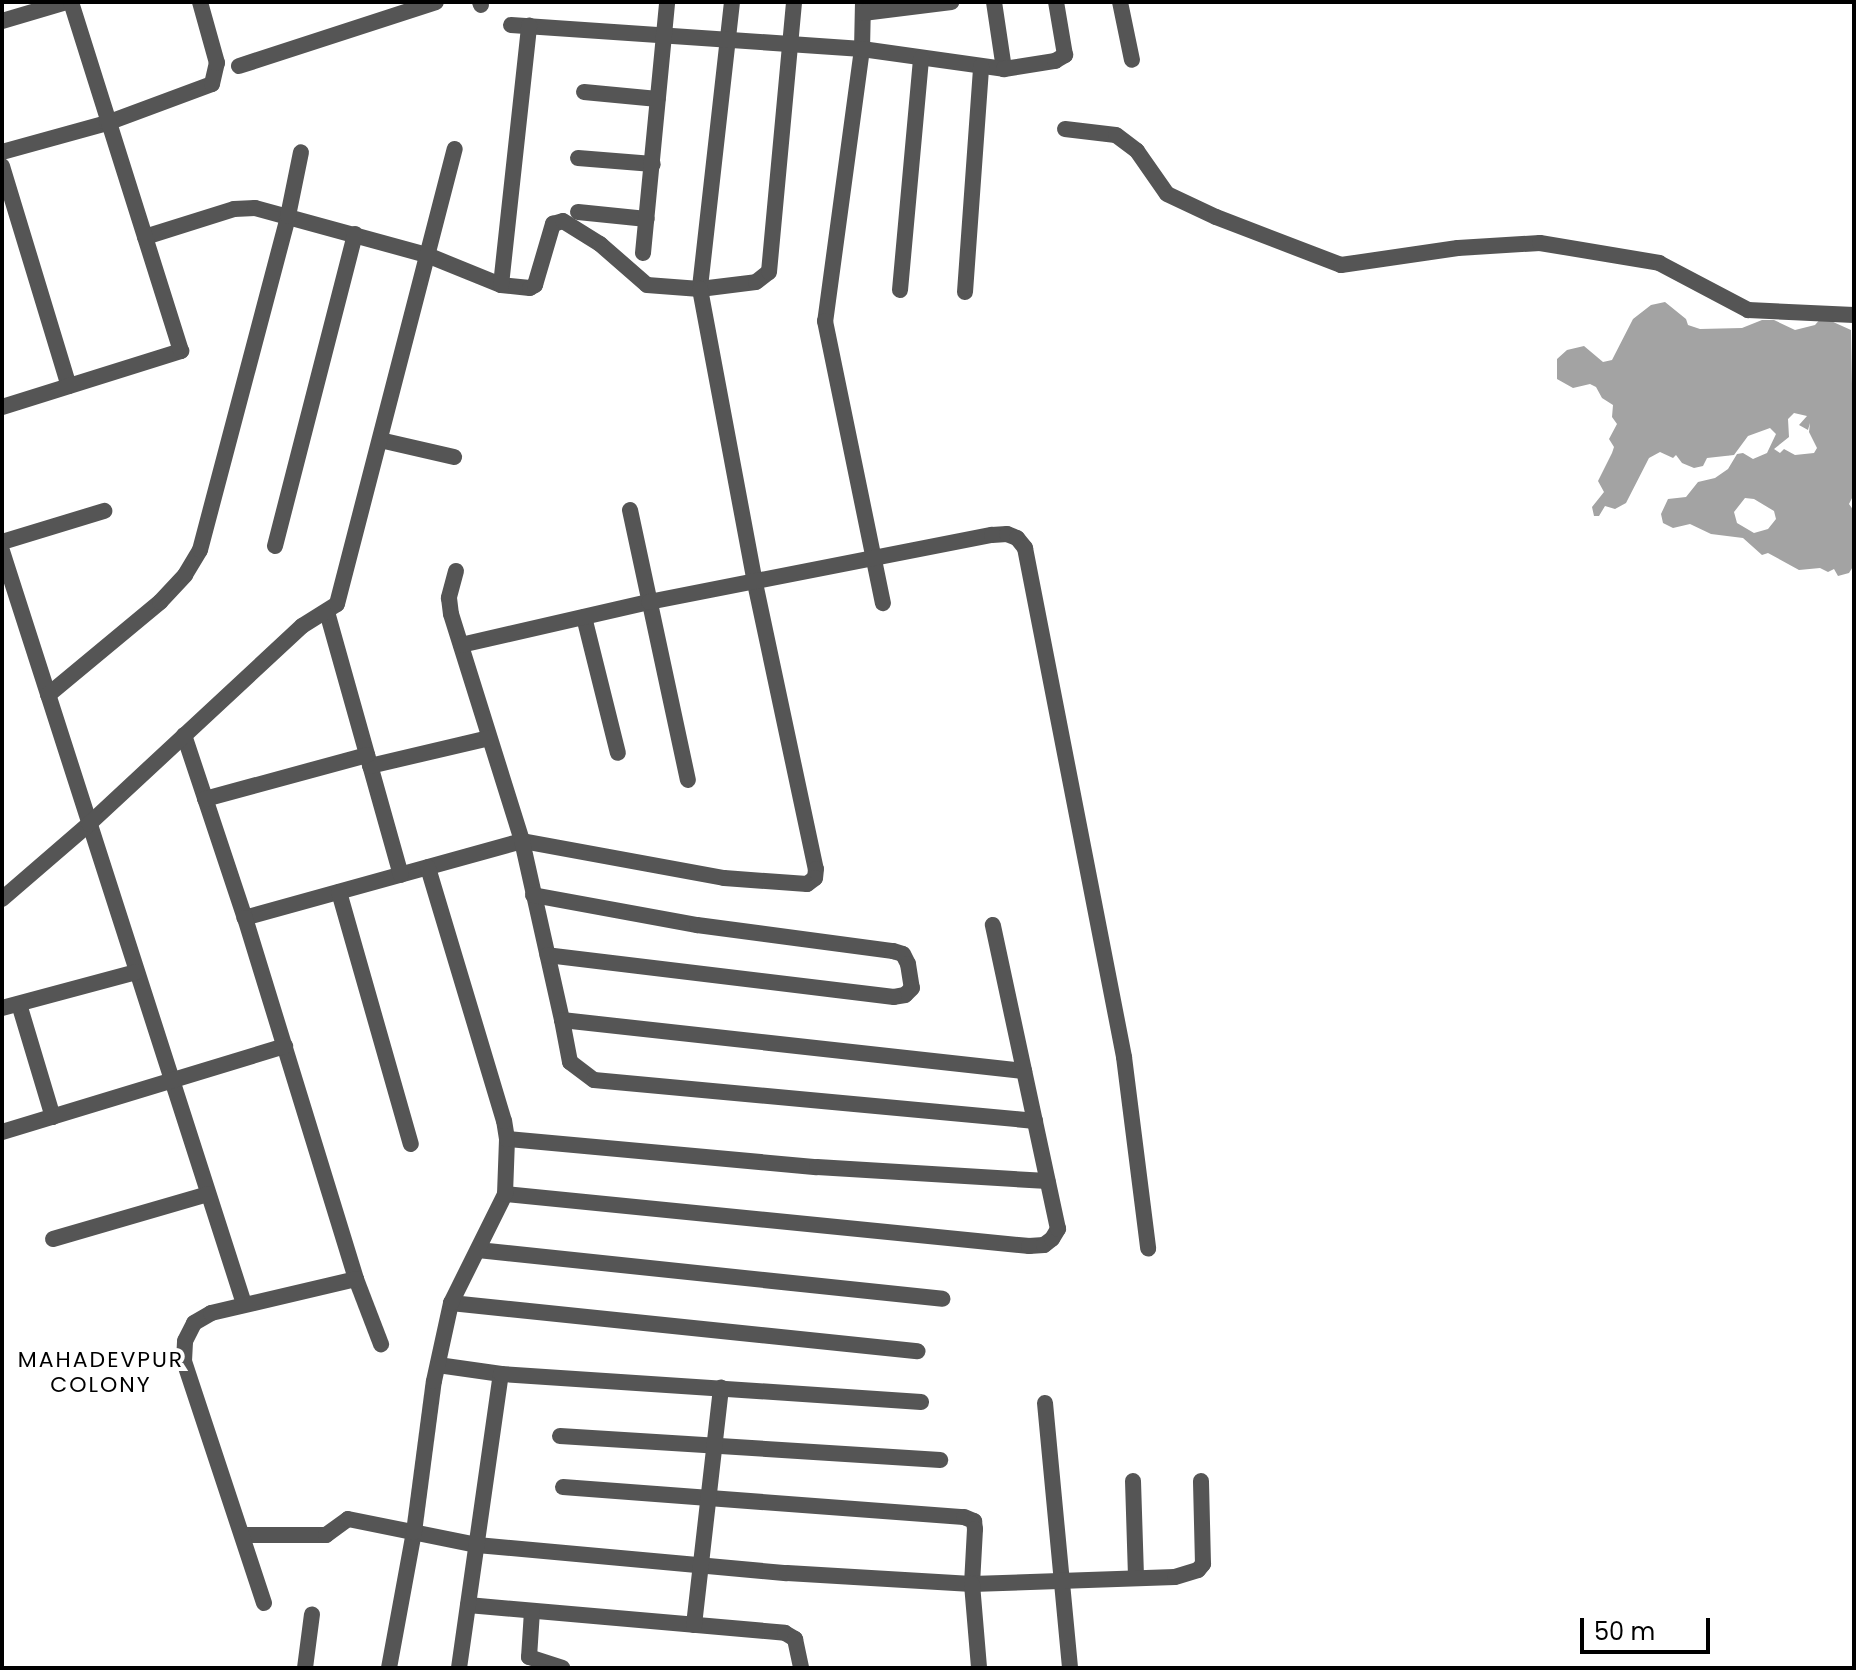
<!DOCTYPE html>
<html>
<head>
<meta charset="utf-8">
<style>
  body { margin:0 }
  #map { position:relative; width:1856px; height:1670px; overflow:hidden; background:#fff; font-family:Poppins,sans-serif }
  div>[style] { position:absolute }
  .water>* { inset:0; background:#a3a3a3 }
  .street>* { height:16px; margin:-8px; padding:0 8px; transform-origin:8px; border-radius:8px; background:#555 }
  span { translate:-50% -50%; white-space:nowrap; text-align:center; line-height:1.15; -webkit-text-stroke:8px #fff; paint-order:stroke }
  .neighbourhood-label { font-size:22px; color:#000; letter-spacing:2px }
  .frame { position:absolute; inset:0; border:4px solid #000; pointer-events:none }
  .scale { position:absolute; left:1580px; top:1618px; width:130px; height:36px; box-sizing:border-box; border:4px solid #000; border-top:0; padding-left:10px; font-size:24px; line-height:28px; white-space:nowrap; color:#000; -webkit-text-stroke:6px #fff; paint-order:stroke }
</style>
</head>
<body>
<div id="map">
  <div class="water">
    <div style="clip-path:polygon(evenodd,1665px 302px,1686px 319px,1688px 325px,1700px 329px,1742px 328px,1762px 320px,1774px 320px,1795px 330px,1815px 325px,1822px 317px,1851px 330px,1854px 494px,1849px 504px,1854px 511px,1854px 565px,1849px 573px,1838px 576px,1834px 569px,1828px 572px,1820px 568px,1799px 570px,1768px 553px,1762px 555px,1743px 538px,1711px 534px,1690px 524px,1673px 528px,1663px 523px,1661px 514px,1668px 499px,1686px 497px,1698px 482px,1715px 478px,1728px 469px,1737px 454px,1743px 453px,1753px 459px,1767px 453px,1776px 434px,1770px 428px,1748px 436px,1734px 455px,1707px 458px,1703px 466px,1694px 468px,1682px 463px,1676px 455px,1673px 458px,1660px 452px,1649px 458px,1626px 503px,1615px 509px,1605px 506px,1599px 516px,1594px 516px,1592px 507px,1604px 492px,1598px 481px,1612px 453px,1614px 447px,1609px 439px,1617px 424px,1612px 417px,1613px 405px,1602px 398px,1596px 387px,1590px 384px,1573px 388px,1557px 379px,1557px 359px,1567px 350px,1584px 346px,1603px 362px,1612px 360px,1633px 319px,1651px 305px,1665px 302px,1794px 413px,1807px 416px,1799px 425px,1808px 430px,1810px 423px,1809px 432px,1817px 448px,1814px 453px,1795px 455px,1784px 449px,1780px 453px,1774px 449px,1789px 437px,1788px 419px,1794px 413px,1665px 302px,1745px 498px,1754px 499px,1774px 511px,1776px 519px,1768px 529px,1754px 533px,1737px 523px,1734px 512px,1745px 498px)"></div>
  </div>
  <div class="street">
    <div style="left:480px;top:2px;width:3px;rotate:72deg"></div>
    <div style="left:732px;top:2px;width:289px;rotate:96.4deg"></div>
    <div style="left:700px;top:289px;width:56px;rotate:-7.1deg"></div>
    <div style="left:756px;top:282px;width:16px;rotate:-38deg"></div>
    <div style="left:769px;top:272px;width:271px;rotate:-84.7deg"></div>
    <div style="left:863px;top:2px;width:47px;rotate:91.2deg"></div>
    <div style="left:862px;top:49px;width:275px;rotate:97.7deg"></div>
    <div style="left:825px;top:321px;width:288px;rotate:78.4deg"></div>
    <div style="left:994px;top:2px;width:68px;rotate:81.5deg"></div>
    <div style="left:1120px;top:2px;width:59px;rotate:78.3deg"></div>
    <div style="left:863px;top:13px;width:89px;rotate:-7.1deg"></div>
    <div style="left:2px;top:21px;width:67px;rotate:-16.5deg"></div>
    <div style="left:511px;top:25px;width:352px;rotate:3.9deg"></div>
    <div style="left:862px;top:49px;width:143px;rotate:8deg"></div>
    <div style="left:1004px;top:69px;width:52px;rotate:-8.9deg"></div>
    <div style="left:1055px;top:61px;width:12px;rotate:-31deg"></div>
    <div style="left:1065px;top:55px;width:54px;rotate:-99.6deg"></div>
    <div style="left:239px;top:66px;width:207px;rotate:-18deg"></div>
    <div style="left:584px;top:92px;width:74px;rotate:5.4deg"></div>
    <div style="left:1065px;top:129px;width:51px;rotate:6.7deg"></div>
    <div style="left:1116px;top:135px;width:26px;rotate:37deg"></div>
    <div style="left:1137px;top:151px;width:52px;rotate:55.1deg"></div>
    <div style="left:1167px;top:194px;width:54px;rotate:25.1deg"></div>
    <div style="left:1216px;top:217px;width:134px;rotate:21deg"></div>
    <div style="left:1341px;top:265px;width:118px;rotate:-8.3deg"></div>
    <div style="left:1458px;top:248px;width:82px;rotate:-3.5deg"></div>
    <div style="left:1540px;top:243px;width:121px;rotate:9.5deg"></div>
    <div style="left:1659px;top:263px;width:101px;rotate:27.8deg"></div>
    <div style="left:1748px;top:310px;width:106px;rotate:2.7deg"></div>
    <div style="left:2px;top:152px;width:109px;rotate:-15.4deg"></div>
    <div style="left:107px;top:123px;width:112px;rotate:-20.4deg"></div>
    <div style="left:212px;top:84px;width:22px;rotate:-77deg"></div>
    <div style="left:217px;top:63px;width:63px;rotate:-105.6deg"></div>
    <div style="left:578px;top:158px;width:75px;rotate:4.6deg"></div>
    <div style="left:2px;top:166px;width:230px;rotate:73.1deg"></div>
    <div style="left:578px;top:212px;width:69px;rotate:5.8deg"></div>
    <div style="left:145px;top:237px;width:93px;rotate:-17.5deg"></div>
    <div style="left:234px;top:209px;width:21px;rotate:-3deg"></div>
    <div style="left:255px;top:208px;width:178px;rotate:15.3deg"></div>
    <div style="left:427px;top:255px;width:80px;rotate:22.1deg"></div>
    <div style="left:501px;top:285px;width:29px;rotate:6deg"></div>
    <div style="left:530px;top:288px;width:6px;rotate:-31deg"></div>
    <div style="left:535px;top:285px;width:64px;rotate:-73.6deg"></div>
    <div style="left:553px;top:224px;width:10px;rotate:-17deg"></div>
    <div style="left:563px;top:221px;width:44px;rotate:31.9deg"></div>
    <div style="left:600px;top:244px;width:62px;rotate:41.1deg"></div>
    <div style="left:647px;top:285px;width:53px;rotate:4.3deg"></div>
    <div style="left:700px;top:289px;width:299px;rotate:79.4deg"></div>
    <div style="left:755px;top:583px;width:292px;rotate:78deg"></div>
    <div style="left:816px;top:869px;width:9px;rotate:96deg"></div>
    <div style="left:815px;top:878px;width:10px;rotate:143deg"></div>
    <div style="left:807px;top:884px;width:83px;rotate:-175.9deg"></div>
    <div style="left:724px;top:878px;width:205px;rotate:-169.6deg"></div>
    <div style="left:522px;top:841px;width:288px;rotate:164.5deg"></div>
    <div style="left:643px;top:253px;width:252px;rotate:-84.5deg"></div>
    <div style="left:501px;top:285px;width:261px;rotate:-83.8deg"></div>
    <div style="left:900px;top:290px;width:233px;rotate:-84.8deg"></div>
    <div style="left:965px;top:292px;width:226px;rotate:-85.9deg"></div>
    <div style="left:2px;top:407px;width:188px;rotate:-17.4deg"></div>
    <div style="left:181px;top:351px;width:366px;rotate:-107.5deg"></div>
    <div style="left:380px;top:440px;width:76px;rotate:12.9deg"></div>
    <div style="left:630px;top:510px;width:276px;rotate:77.9deg"></div>
    <div style="left:2px;top:542px;width:107px;rotate:-16.9deg"></div>
    <div style="left:275px;top:546px;width:322px;rotate:-75.6deg"></div>
    <div style="left:2px;top:551px;width:791px;rotate:72.18deg"></div>
    <div style="left:456px;top:571px;width:28px;rotate:105deg"></div>
    <div style="left:449px;top:598px;width:16px;rotate:83deg"></div>
    <div style="left:451px;top:614px;width:238px;rotate:72.6deg"></div>
    <div style="left:522px;top:841px;width:183px;rotate:77.4deg"></div>
    <div style="left:562px;top:1020px;width:465px;rotate:6.3deg"></div>
    <div style="left:327px;top:612px;width:273px;rotate:74.3deg"></div>
    <div style="left:584px;top:617px;width:140px;rotate:76deg"></div>
    <div style="left:461px;top:645px;width:193px;rotate:-12.9deg"></div>
    <div style="left:649px;top:602px;width:349px;rotate:-11.1deg"></div>
    <div style="left:992px;top:535px;width:15px;rotate:-4deg"></div>
    <div style="left:1007px;top:534px;width:11px;rotate:22deg"></div>
    <div style="left:1017px;top:538px;width:13px;rotate:51deg"></div>
    <div style="left:1025px;top:548px;width:519px;rotate:78.99deg"></div>
    <div style="left:1124px;top:1057px;width:193px;rotate:82.8deg"></div>
    <div style="left:48px;top:695px;width:146px;rotate:-39.7deg"></div>
    <div style="left:160px;top:602px;width:37px;rotate:-47deg"></div>
    <div style="left:185px;top:575px;width:29px;rotate:-59deg"></div>
    <div style="left:200px;top:550px;width:345px;rotate:-75.2deg"></div>
    <div style="left:288px;top:216px;width:65px;rotate:-78.5deg"></div>
    <div style="left:184px;top:735px;width:193px;rotate:71.6deg"></div>
    <div style="left:245px;top:918px;width:378px;rotate:72.9deg"></div>
    <div style="left:356px;top:1279px;width:70px;rotate:69deg"></div>
    <div style="left:370px;top:766px;width:122px;rotate:-13.2deg"></div>
    <div style="left:205px;top:799px;width:168px;rotate:-15.2deg"></div>
    <div style="left:339px;top:892px;width:262px;rotate:74.1deg"></div>
    <div style="left:533px;top:895px;width:167px;rotate:10.4deg"></div>
    <div style="left:697px;top:925px;width:198px;rotate:7.6deg"></div>
    <div style="left:893px;top:951px;width:10px;rotate:17deg"></div>
    <div style="left:903px;top:954px;width:11px;rotate:63deg"></div>
    <div style="left:908px;top:964px;width:24px;rotate:81deg"></div>
    <div style="left:912px;top:988px;width:10px;rotate:135deg"></div>
    <div style="left:905px;top:995px;width:11px;rotate:170deg"></div>
    <div style="left:894px;top:997px;width:349px;rotate:-173.1deg"></div>
    <div style="left:2px;top:899px;width:115px;rotate:-40.8deg"></div>
    <div style="left:89px;top:824px;width:291px;rotate:-42.9deg"></div>
    <div style="left:302px;top:626px;width:41px;rotate:-32.2deg"></div>
    <div style="left:337px;top:604px;width:470px;rotate:-75.5deg"></div>
    <div style="left:19px;top:1004px;width:118px;rotate:73.3deg"></div>
    <div style="left:2px;top:1008px;width:139px;rotate:-15deg"></div>
    <div style="left:562px;top:1020px;width:43px;rotate:79.2deg"></div>
    <div style="left:570px;top:1062px;width:30px;rotate:37deg"></div>
    <div style="left:594px;top:1080px;width:443px;rotate:5.3deg"></div>
    <div style="left:2px;top:1132px;width:296px;rotate:-16.9deg"></div>
    <div style="left:507px;top:1139px;width:311px;rotate:5.2deg"></div>
    <div style="left:817px;top:1167px;width:231px;rotate:3.5deg"></div>
    <div style="left:505px;top:1194px;width:527px;rotate:5.67deg"></div>
    <div style="left:1029px;top:1246px;width:15px;rotate:-4deg"></div>
    <div style="left:1044px;top:1245px;width:10px;rotate:-37deg"></div>
    <div style="left:1052px;top:1239px;width:12px;rotate:-59deg"></div>
    <div style="left:1058px;top:1229px;width:311px;rotate:-102.1deg"></div>
    <div style="left:53px;top:1239px;width:161px;rotate:-16.2deg"></div>
    <div style="left:478px;top:1250px;width:467px;rotate:6deg"></div>
    <div style="left:451px;top:1303px;width:469px;rotate:5.9deg"></div>
    <div style="left:438px;top:1365px;width:64px;rotate:8.1deg"></div>
    <div style="left:1045px;top:1403px;width:266px;rotate:84.6deg"></div>
    <div style="left:560px;top:1436px;width:381px;rotate:3.6deg"></div>
    <div style="left:1133px;top:1481px;width:97px;rotate:88.2deg"></div>
    <div style="left:563px;top:1487px;width:402px;rotate:4.3deg"></div>
    <div style="left:964px;top:1517px;width:11px;rotate:22deg"></div>
    <div style="left:974px;top:1521px;width:8px;rotate:83deg"></div>
    <div style="left:975px;top:1529px;width:55px;rotate:93.1deg"></div>
    <div style="left:972px;top:1584px;width:203px;rotate:-2deg"></div>
    <div style="left:1175px;top:1577px;width:24px;rotate:-17deg"></div>
    <div style="left:1198px;top:1570px;width:8px;rotate:-50deg"></div>
    <div style="left:1203px;top:1564px;width:83px;rotate:-91.4deg"></div>
    <div style="left:243px;top:1535px;width:83px"></div>
    <div style="left:326px;top:1535px;width:27px;rotate:-36deg"></div>
    <div style="left:348px;top:1519px;width:132px;rotate:11.4deg"></div>
    <div style="left:477px;top:1545px;width:311px;rotate:5.2deg"></div>
    <div style="left:787px;top:1573px;width:185px;rotate:3.4deg"></div>
    <div style="left:972px;top:1584px;width:84px;rotate:85.2deg"></div>
    <div style="left:264px;top:1603px;width:255px;rotate:-108.3deg"></div>
    <div style="left:184px;top:1361px;width:20px;rotate:-87deg"></div>
    <div style="left:185px;top:1341px;width:20px;rotate:-63deg"></div>
    <div style="left:194px;top:1323px;width:20px;rotate:-30deg"></div>
    <div style="left:211px;top:1313px;width:149px;rotate:-13.2deg"></div>
    <div style="left:468px;top:1605px;width:318px;rotate:5deg"></div>
    <div style="left:785px;top:1633px;width:12px;rotate:31deg"></div>
    <div style="left:795px;top:1639px;width:30px;rotate:78deg"></div>
    <div style="left:532px;top:1611px;width:46px;rotate:93.7deg"></div>
    <div style="left:529px;top:1657px;width:35px;rotate:18deg"></div>
    <div style="left:694px;top:1625px;width:239px;rotate:-83.5deg"></div>
    <div style="left:305px;top:1668px;width:54px;rotate:-82.6deg"></div>
    <div style="left:389px;top:1668px;width:138px;rotate:-79.6deg"></div>
    <div style="left:414px;top:1532px;width:152px;rotate:-82.5deg"></div>
    <div style="left:434px;top:1381px;width:80px;rotate:-77.7deg"></div>
    <div style="left:451px;top:1303px;width:122px;rotate:-63.6deg"></div>
    <div style="left:505px;top:1194px;width:55px;rotate:-87.9deg"></div>
    <div style="left:507px;top:1139px;width:18px;rotate:-99deg"></div>
    <div style="left:504px;top:1121px;width:265px;rotate:-106.7deg"></div>
    <div style="left:459px;top:1668px;width:297px;rotate:-81.9deg"></div>
    <div style="left:501px;top:1374px;width:421px;rotate:3.8deg"></div>
  </div>
  <div class="neighbourhood-label">
    <span style="left:101px;top:1372px">MAHADEVPUR<br>COLONY</span>
  </div>
  <div class="frame"></div>
  <div class="scale">50 m</div>
</div>
</body>
</html>
